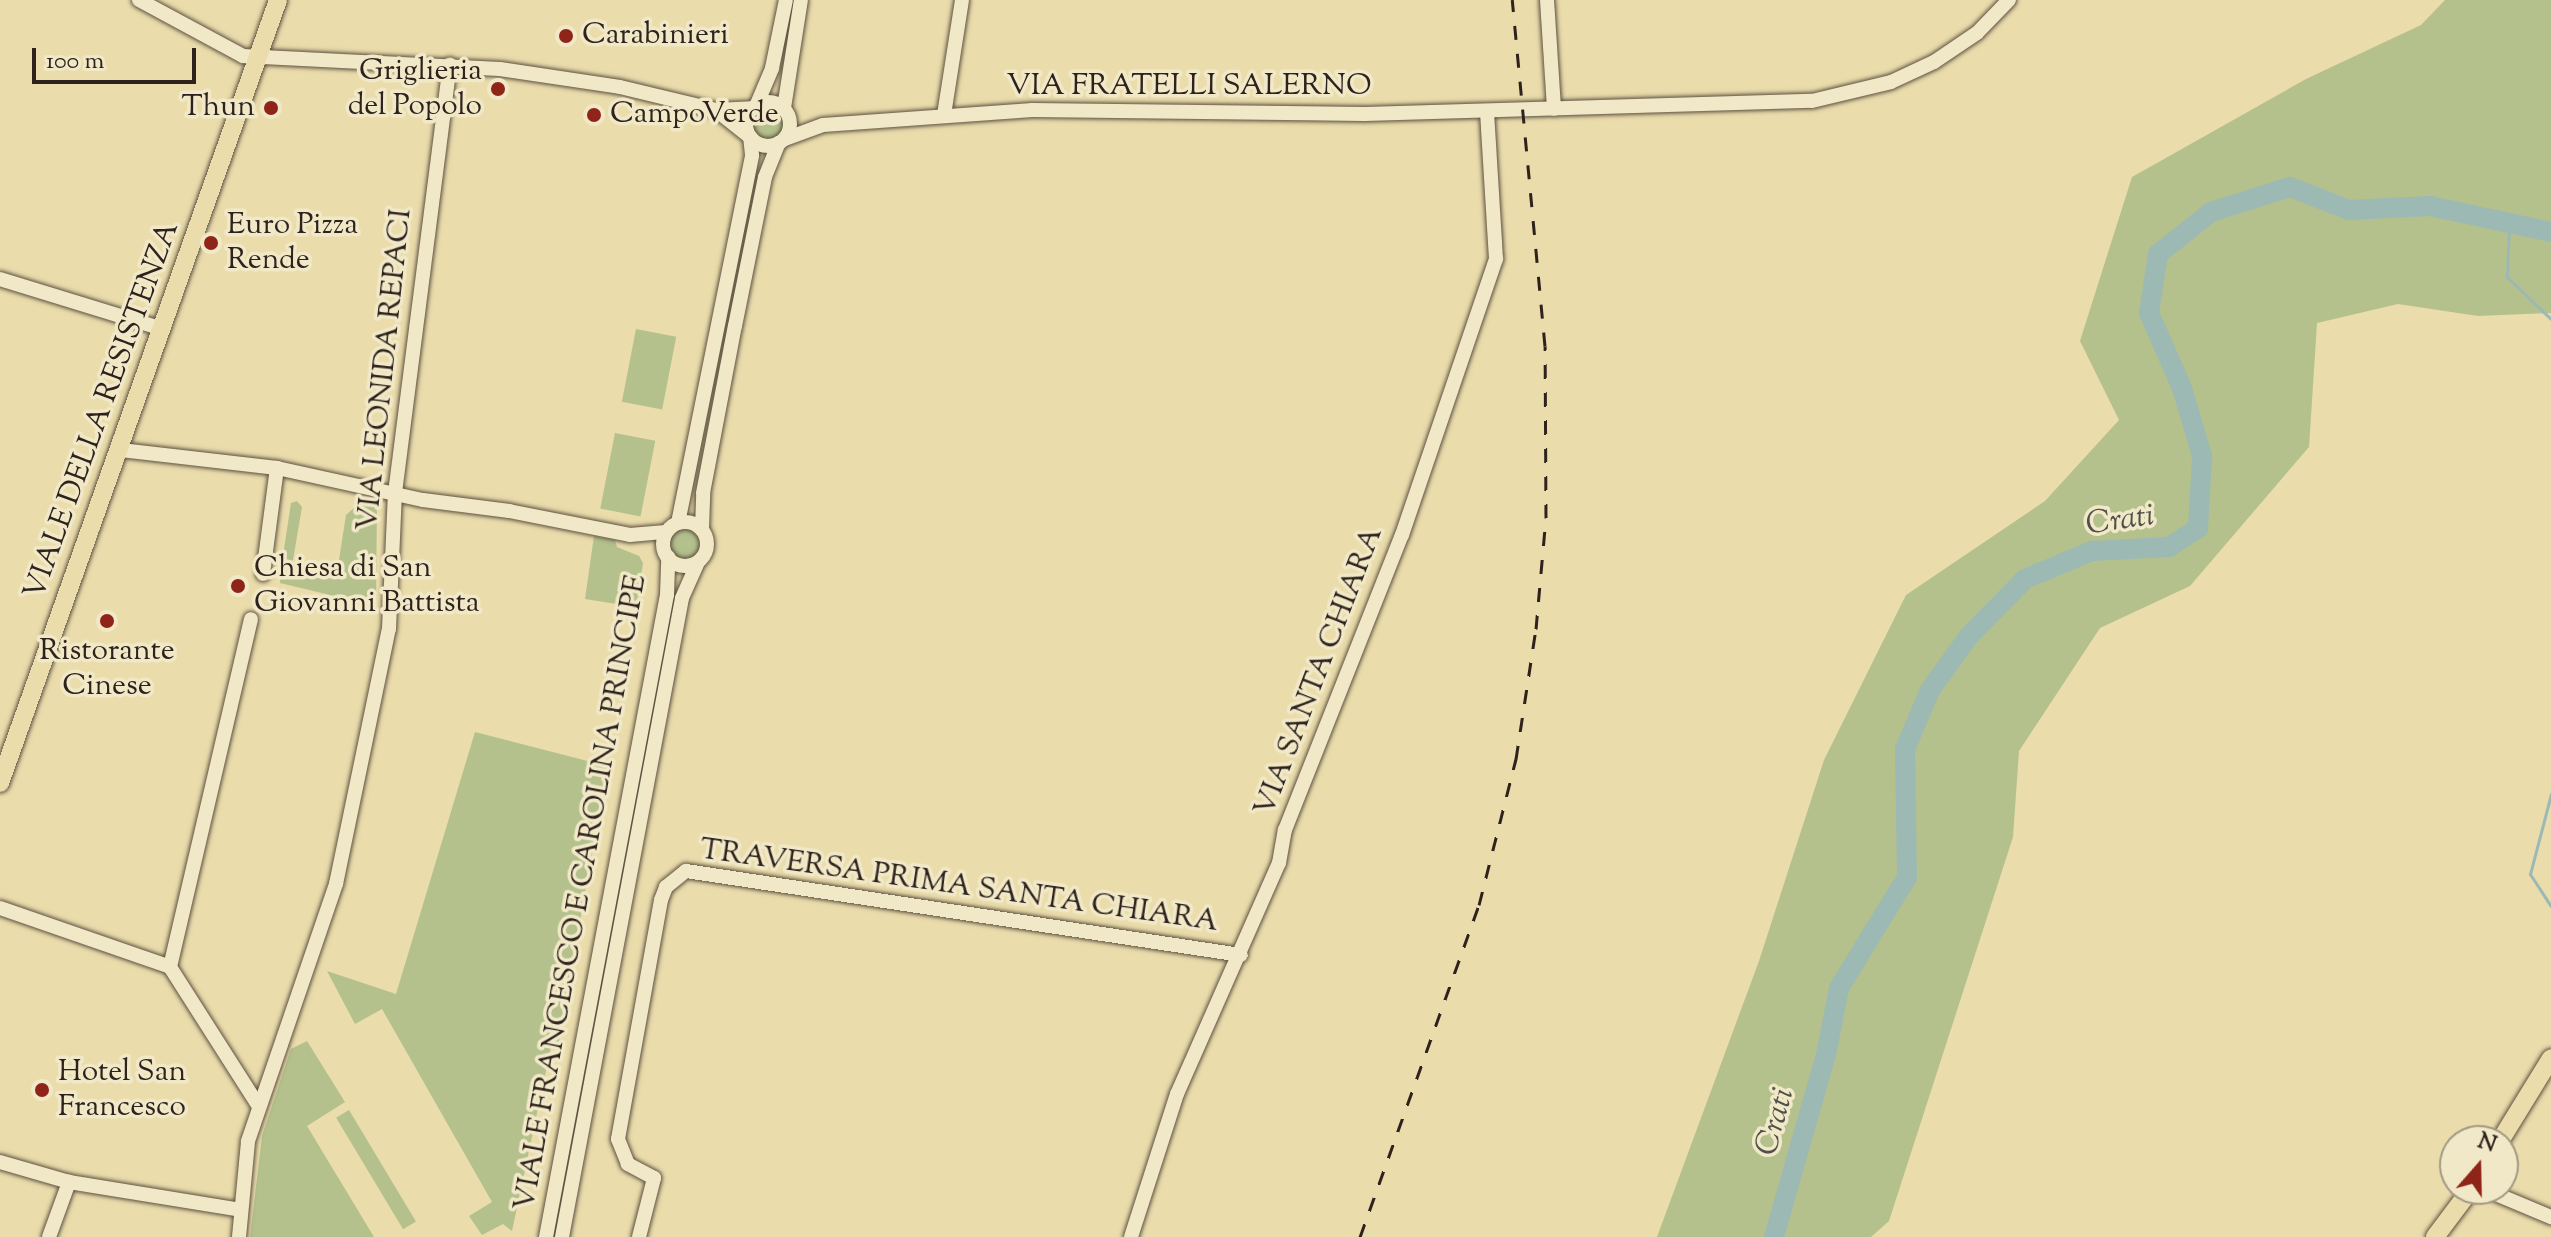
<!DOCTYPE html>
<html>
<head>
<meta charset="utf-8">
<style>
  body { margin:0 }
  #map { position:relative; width:2551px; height:1237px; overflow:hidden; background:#eadcab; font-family:"Sorts Mill Goudy",serif }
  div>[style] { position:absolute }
  .green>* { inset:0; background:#b4c18c; transform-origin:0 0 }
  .round { border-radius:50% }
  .stream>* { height:3px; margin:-1.5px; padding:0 1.5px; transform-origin:1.5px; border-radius:1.5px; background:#9cb9b4 }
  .river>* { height:20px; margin:-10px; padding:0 10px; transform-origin:10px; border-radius:10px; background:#9cb9b4 }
  .roads { filter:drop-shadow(0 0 2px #5d5140) drop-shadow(0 0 2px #5d5140) }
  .minor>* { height:14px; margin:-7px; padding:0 7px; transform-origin:7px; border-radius:7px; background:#f1e8c8 }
  .minor>.ring { margin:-7px; padding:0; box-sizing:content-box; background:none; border:14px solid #f1e8c8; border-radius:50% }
  .major>* { height:18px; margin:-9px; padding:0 9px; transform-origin:9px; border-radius:9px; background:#eadcab }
  .rail>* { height:3px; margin-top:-1.5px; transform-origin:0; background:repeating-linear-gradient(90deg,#2e231c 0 14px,transparent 0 28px) }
  .dots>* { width:22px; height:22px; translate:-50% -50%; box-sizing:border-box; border:4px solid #f1e8c8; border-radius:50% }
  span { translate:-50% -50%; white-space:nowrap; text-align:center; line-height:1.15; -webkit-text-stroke:7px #f1e8c8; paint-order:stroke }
  .poi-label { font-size:30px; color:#2e231c }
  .left { translate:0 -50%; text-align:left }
  .right { translate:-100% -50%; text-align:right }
  .street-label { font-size:30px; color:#2e231c }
  .water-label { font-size:32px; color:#4f504a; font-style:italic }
  .north { position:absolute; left:2439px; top:1125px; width:80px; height:80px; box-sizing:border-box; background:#f1e8c8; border:2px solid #a39983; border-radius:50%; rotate:20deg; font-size:22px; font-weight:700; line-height:32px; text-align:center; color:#2e231c }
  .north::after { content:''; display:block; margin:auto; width:28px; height:36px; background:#8f2418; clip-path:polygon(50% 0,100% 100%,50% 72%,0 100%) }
  .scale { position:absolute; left:32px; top:48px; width:164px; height:36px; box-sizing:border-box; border:4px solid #2e231c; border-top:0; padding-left:10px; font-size:24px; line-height:28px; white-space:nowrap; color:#2e231c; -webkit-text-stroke:6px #f1e8c8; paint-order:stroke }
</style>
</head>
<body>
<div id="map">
  <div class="green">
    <div style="clip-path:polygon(2445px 0,2551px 0,2551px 313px,2478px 316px,2398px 304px,2317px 323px,2309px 447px,2190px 586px,2100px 628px,2019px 751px,2013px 837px,1889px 1221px,1871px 1237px,1657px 1237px,1759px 961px,1824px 760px,1906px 595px,2045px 501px,2119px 420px,2080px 341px,2132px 177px,2306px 79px,2421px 25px)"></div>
    <div class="round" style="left:750px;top:105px;width:34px;height:34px"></div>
    <div style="left:636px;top:329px;width:41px;height:74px;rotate:11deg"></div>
    <div style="left:615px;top:433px;width:41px;height:77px;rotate:11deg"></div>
    <div style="clip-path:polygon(366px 497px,377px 498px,376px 606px,280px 583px,281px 570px,336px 579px,346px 515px)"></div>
    <div style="clip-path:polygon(297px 501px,302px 507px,293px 560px,288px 564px,282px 562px,291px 503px)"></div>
    <div class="round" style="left:668px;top:527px;width:34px;height:34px"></div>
    <div style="clip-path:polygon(594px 536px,615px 540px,617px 547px,639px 556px,643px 563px,636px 607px,585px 599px)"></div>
    <div style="clip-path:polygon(475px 732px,607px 766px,558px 1048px,551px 1047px,512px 1231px,503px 1224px,482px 1235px,469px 1216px,492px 1202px,382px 1009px,355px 1024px,327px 971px,396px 994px)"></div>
    <div style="clip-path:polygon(307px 1041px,345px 1102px,307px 1126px,374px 1237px,250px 1237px,262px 1136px,291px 1049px)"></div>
    <div style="left:349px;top:1110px;width:130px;height:15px;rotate:59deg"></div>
  </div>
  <div class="stream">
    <div style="left:2509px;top:225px;width:52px;rotate:92.2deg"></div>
    <div style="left:2507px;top:277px;width:61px;rotate:43.7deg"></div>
    <div style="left:2551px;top:794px;width:83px;rotate:104.7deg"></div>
    <div style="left:2530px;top:874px;width:38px;rotate:57deg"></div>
  </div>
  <div class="river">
    <div style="left:1774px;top:1237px;width:189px;rotate:-74.1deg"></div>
    <div style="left:1826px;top:1055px;width:68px;rotate:-79deg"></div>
    <div style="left:1839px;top:988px;width:130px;rotate:-58.5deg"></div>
    <div style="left:1907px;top:877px;width:128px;rotate:-90.9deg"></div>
    <div style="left:1905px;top:749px;width:64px;rotate:-67deg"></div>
    <div style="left:1930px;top:690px;width:67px;rotate:-54.2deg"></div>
    <div style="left:1969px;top:636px;width:80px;rotate:-45.5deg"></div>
    <div style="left:2025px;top:579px;width:73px;rotate:-22.7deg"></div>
    <div style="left:2092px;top:551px;width:77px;rotate:-3deg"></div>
    <div style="left:2169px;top:547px;width:35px;rotate:-33deg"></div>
    <div style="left:2198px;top:528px;width:72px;rotate:-86.8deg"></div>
    <div style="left:2202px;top:456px;width:71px;rotate:-106.4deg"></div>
    <div style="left:2182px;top:388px;width:82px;rotate:-113.7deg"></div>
    <div style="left:2149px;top:313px;width:60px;rotate:-81.3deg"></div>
    <div style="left:2158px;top:254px;width:68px;rotate:-38.4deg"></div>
    <div style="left:2211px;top:212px;width:83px;rotate:-17.6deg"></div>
    <div style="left:2290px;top:187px;width:63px;rotate:21.3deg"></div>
    <div style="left:2349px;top:210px;width:81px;rotate:-2.8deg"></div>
    <div style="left:2430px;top:206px;width:124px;rotate:12.1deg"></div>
  </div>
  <div class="roads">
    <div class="minor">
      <div style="left:139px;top:0;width:118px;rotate:28.3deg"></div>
      <div style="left:243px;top:56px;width:257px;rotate:2.9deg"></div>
      <div style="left:500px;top:69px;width:121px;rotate:8.5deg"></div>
      <div style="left:620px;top:87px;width:99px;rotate:13.5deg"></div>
      <div style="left:716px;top:110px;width:36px;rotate:-3deg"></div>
      <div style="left:1547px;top:0;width:109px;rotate:86.3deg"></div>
      <div class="ring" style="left:746px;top:102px;width:30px;height:30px"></div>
      <div style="left:757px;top:104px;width:39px;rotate:-67deg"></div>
      <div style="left:772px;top:68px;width:69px;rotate:-78.4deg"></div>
      <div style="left:784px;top:108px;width:109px;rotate:-81.1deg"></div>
      <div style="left:944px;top:115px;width:116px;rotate:-81.1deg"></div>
      <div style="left:785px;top:139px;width:40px;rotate:-20.2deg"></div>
      <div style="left:823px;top:125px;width:210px;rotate:-4.1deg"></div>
      <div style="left:1032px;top:110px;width:333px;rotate:0.7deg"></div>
      <div style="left:1365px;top:114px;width:447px;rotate:-1.7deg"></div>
      <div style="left:1812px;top:101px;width:81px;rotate:-13.5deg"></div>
      <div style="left:1891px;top:82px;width:47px;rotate:-24.9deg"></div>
      <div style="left:1934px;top:62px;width:52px;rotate:-34deg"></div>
      <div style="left:1977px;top:33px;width:46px;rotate:-45.9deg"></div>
      <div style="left:0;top:279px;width:170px;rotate:17.1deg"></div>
      <div style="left:121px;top:450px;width:157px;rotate:6.6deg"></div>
      <div style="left:277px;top:468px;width:149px;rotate:12.4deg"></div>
      <div style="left:423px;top:500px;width:87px;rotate:7.3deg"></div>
      <div style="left:509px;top:511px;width:123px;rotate:11.2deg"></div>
      <div style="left:630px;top:535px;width:36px;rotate:-5deg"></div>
      <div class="ring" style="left:663px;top:522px;width:30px;height:30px"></div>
      <div style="left:678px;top:523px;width:375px;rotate:-78.6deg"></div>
      <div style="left:752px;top:155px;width:18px;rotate:-96deg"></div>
      <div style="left:750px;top:137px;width:43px;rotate:-141.5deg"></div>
      <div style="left:702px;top:529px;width:36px;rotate:-88deg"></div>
      <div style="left:703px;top:493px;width:170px;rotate:-79.2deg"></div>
      <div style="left:735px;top:326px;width:152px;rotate:-78.6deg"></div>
      <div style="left:765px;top:177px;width:37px;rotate:-68deg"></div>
      <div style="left:263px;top:574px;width:107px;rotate:-82.5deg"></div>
      <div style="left:0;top:908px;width:180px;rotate:19.1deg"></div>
      <div style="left:170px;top:967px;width:164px;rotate:57.5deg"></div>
      <div style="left:170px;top:967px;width:357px;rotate:-76.9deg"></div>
      <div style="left:0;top:1162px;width:72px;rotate:16.2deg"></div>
      <div style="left:69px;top:1182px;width:174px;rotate:9.2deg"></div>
      <div style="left:2484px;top:1189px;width:73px;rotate:22.7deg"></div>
      <div style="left:49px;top:1237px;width:59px;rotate:-70deg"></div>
      <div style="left:239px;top:1237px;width:96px;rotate:-84.6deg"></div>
      <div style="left:248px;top:1141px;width:272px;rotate:-71.1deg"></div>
      <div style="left:336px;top:884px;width:260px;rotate:-78.3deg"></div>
      <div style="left:389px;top:629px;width:136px;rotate:-87.5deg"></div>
      <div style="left:395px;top:493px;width:432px;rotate:-82.7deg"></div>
      <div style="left:546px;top:1237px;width:653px;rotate:-79.33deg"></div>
      <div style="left:667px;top:595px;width:38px;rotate:-88deg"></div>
      <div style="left:562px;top:1237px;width:650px;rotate:-79.36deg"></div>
      <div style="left:682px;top:598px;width:39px;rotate:-66deg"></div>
      <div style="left:639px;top:1237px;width:61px;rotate:-75.7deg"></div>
      <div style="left:654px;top:1178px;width:30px;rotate:-152deg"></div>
      <div style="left:628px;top:1164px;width:27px;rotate:-112deg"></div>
      <div style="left:618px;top:1139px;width:243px;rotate:-79.8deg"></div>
      <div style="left:661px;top:900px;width:14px;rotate:-69deg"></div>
      <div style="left:666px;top:887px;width:26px;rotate:-39deg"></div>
      <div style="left:686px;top:871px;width:561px;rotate:8.61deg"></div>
      <div style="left:1131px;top:1237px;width:150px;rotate:-72.2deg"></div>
      <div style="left:1177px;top:1094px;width:253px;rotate:-66.2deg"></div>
      <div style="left:1279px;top:863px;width:34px;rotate:-80deg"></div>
      <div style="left:1285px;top:830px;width:317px;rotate:-68.4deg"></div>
      <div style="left:1402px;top:535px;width:292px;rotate:-71.2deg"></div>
      <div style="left:1496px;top:259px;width:147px;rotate:-93.5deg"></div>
    </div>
    <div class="major">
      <div style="left:0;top:783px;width:831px;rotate:-70.45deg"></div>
      <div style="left:2500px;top:1141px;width:97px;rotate:-58.4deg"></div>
      <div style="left:2435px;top:1237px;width:60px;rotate:-53.1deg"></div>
    </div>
  </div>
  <div class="rail">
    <div style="left:1360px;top:1237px;width:353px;rotate:-70.3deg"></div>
    <div style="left:1479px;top:905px;width:151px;rotate:-75.8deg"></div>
    <div style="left:1516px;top:759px;width:132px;rotate:-81.3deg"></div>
    <div style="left:1536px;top:629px;width:111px;rotate:-84.9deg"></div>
    <div style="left:1546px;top:518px;width:172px;rotate:-90.3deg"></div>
    <div style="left:1545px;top:346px;width:348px;rotate:-95.4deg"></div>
  </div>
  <div class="dots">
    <div style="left:566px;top:36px;background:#8f2418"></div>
    <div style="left:498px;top:89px;background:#8f2418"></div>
    <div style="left:271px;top:108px;background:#8f2418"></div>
    <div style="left:594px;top:115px;background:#8f2418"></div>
    <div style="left:211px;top:243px;background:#8f2418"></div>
    <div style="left:238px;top:586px;background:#8f2418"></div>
    <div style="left:107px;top:621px;background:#8f2418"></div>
    <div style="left:42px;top:1090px;background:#8f2418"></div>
  </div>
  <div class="poi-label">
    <span class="left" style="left:582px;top:36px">Carabinieri</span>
    <span class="right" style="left:482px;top:89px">Griglieria<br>del Popolo</span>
    <span class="right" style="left:255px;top:108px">Thun</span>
    <span class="left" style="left:610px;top:115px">CampoVerde</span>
    <span class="left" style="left:227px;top:243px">Euro Pizza<br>Rende</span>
    <span class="left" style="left:254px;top:586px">Chiesa di San<br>Giovanni Battista</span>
    <span style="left:107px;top:669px">Ristorante<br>Cinese</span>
    <span class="left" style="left:58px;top:1090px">Hotel San<br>Francesco</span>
  </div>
  <div class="street-label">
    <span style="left:1189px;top:87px">VIA FRATELLI SALERNO</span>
    <span style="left:386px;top:370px;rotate:-84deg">VIA LEONIDA REPACI</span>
    <span style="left:103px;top:411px;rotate:-70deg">VIALE DELLA RESISTENZA</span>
    <span style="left:1320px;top:672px;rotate:-69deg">VIA SANTA CHIARA</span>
    <span style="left:959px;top:887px;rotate:8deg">TRAVERSA PRIMA SANTA CHIARA</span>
    <span style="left:582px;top:893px;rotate:-80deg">VIALE FRANCESCO E CAROLINA PRINCIPE</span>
  </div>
  <div class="water-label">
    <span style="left:2120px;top:521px;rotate:-8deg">Crati</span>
    <span style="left:1776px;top:1122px;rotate:-74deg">Crati</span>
  </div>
  <div class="north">N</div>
  <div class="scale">100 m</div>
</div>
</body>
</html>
